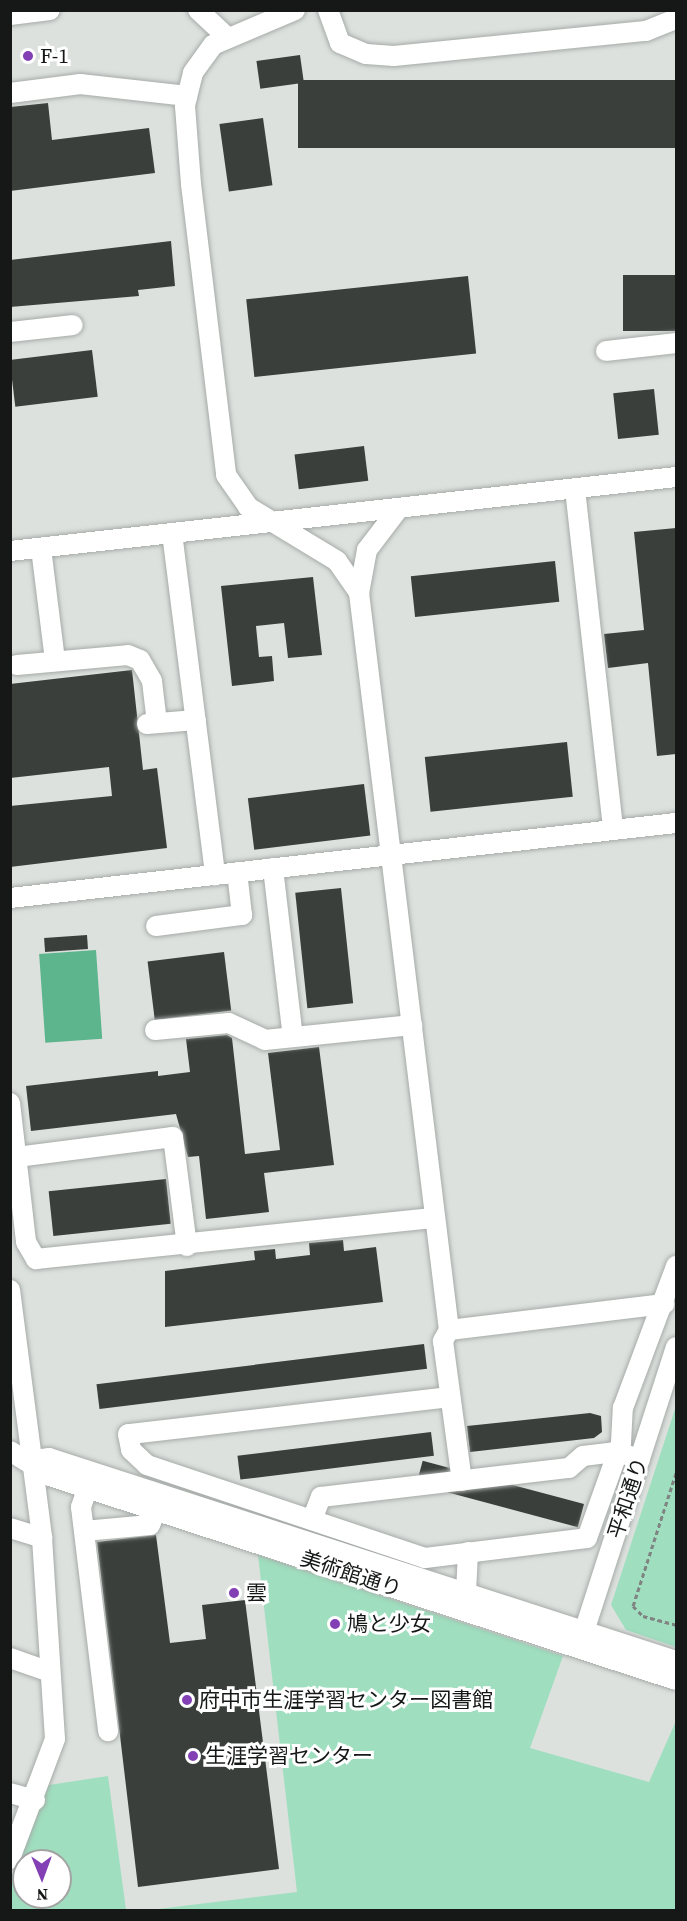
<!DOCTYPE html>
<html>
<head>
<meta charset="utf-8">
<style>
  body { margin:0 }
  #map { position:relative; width:687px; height:1921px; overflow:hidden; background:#dce1de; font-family:"Source Serif 4","Noto Sans JP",serif }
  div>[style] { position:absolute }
  .green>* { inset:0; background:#9fdebf }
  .water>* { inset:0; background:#5db58d; transform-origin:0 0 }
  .building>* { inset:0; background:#3a3f3c; transform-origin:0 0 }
  .path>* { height:3px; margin-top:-1.5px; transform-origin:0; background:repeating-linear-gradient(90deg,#7f8381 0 4.5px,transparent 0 7.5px) }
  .roads { filter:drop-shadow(0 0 2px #a6aba8) drop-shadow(0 0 2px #a6aba8) }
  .minor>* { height:20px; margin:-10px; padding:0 10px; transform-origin:10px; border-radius:10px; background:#fff }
  .dots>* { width:16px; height:16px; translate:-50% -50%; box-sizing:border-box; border:3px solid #fff; border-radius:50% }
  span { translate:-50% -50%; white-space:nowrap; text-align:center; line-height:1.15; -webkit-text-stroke:6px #fff; paint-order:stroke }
  .poi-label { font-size:21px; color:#161817 }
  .left { translate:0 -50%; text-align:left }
  .street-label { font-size:21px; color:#161817 }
  .frame { position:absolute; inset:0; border:12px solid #161817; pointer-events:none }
  .north { position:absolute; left:12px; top:1849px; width:60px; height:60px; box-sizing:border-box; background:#fff; border:2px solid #a2a3a2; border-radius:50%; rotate:179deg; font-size:16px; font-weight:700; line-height:24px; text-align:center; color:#161817 }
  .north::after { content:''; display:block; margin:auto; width:21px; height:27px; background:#8240b4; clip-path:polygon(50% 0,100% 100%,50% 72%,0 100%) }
</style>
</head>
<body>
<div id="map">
  <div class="green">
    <div style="clip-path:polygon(676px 1406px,676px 1647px,626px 1630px,611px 1605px)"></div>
    <div style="clip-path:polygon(258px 1555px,563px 1656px,530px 1748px,649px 1782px,676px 1721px,676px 1910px,150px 1910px,297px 1892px)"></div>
    <div style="clip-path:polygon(evenodd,108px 1776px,126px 1910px,11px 1910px,10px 1880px,49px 1785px,108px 1776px,24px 1861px,60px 1861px,60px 1897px,24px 1897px,24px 1861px)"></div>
  </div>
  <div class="water">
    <div style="left:96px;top:950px;width:89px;height:57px;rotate:86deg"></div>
  </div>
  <div class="building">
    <div style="left:300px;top:55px;width:28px;height:44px;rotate:82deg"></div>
    <div style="left:676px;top:80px;width:68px;height:378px;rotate:90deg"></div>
    <div style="clip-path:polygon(48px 103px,52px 140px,149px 128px,155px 173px,10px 191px,10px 107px)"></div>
    <div style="left:263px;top:118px;width:68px;height:44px;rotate:82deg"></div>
    <div style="clip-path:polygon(171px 241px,175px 286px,138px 290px,139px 296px,10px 307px,10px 260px)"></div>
    <div style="left:676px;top:275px;width:56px;height:53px;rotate:90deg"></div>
    <div style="left:468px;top:276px;width:78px;height:223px;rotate:84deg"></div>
    <div style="left:92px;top:350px;width:47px;height:83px;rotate:83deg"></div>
    <div style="left:654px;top:389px;width:46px;height:41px;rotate:84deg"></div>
    <div style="left:364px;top:446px;width:35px;height:70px;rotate:83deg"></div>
    <div style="clip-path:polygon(676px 528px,676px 754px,657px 756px,648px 663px,608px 668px,604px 634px,644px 630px,634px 532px)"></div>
    <div style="left:555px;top:561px;width:41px;height:145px;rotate:84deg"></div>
    <div style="clip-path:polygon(313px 577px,322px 655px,288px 658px,284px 623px,256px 626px,259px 657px,272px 656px,274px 681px,232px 686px,221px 586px)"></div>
    <div style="clip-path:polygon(132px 670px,143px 770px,157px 768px,167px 848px,10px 867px,10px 806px,112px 796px,109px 767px,10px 778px,10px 684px)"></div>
    <div style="left:567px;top:742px;width:55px;height:143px;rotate:84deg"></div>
    <div style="left:364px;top:784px;width:52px;height:117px;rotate:83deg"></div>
    <div style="left:341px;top:888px;width:116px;height:46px;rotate:84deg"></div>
    <div style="left:87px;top:935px;width:14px;height:43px;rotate:86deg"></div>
    <div style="left:224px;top:952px;width:59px;height:77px;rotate:83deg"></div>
    <div style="clip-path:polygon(227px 1035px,232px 1038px,245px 1154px,280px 1150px,268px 1053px,319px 1047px,334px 1165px,264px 1173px,269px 1212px,206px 1219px,199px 1156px,188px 1157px,176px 1114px,31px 1131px,26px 1086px,158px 1071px,158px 1076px,190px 1072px,186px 1039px)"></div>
    <div style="left:166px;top:1179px;width:45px;height:118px;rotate:84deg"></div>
    <div style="clip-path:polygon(343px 1240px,344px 1251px,376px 1247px,383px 1302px,165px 1327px,165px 1271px,255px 1260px,254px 1251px,275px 1249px,276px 1259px,310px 1255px,309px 1243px)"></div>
    <div style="left:424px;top:1344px;width:25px;height:330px;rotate:83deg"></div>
    <div style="clip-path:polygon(590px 1413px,601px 1416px,602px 1432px,594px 1438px,470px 1452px,467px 1426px)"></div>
    <div style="left:431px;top:1432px;width:24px;height:195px;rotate:83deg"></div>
    <div style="left:584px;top:1504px;width:24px;height:167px;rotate:105deg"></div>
    <div style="clip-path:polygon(156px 1535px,170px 1643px,206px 1639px,202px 1605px,245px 1600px,279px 1869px,138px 1887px,97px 1542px)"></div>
  </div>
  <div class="path">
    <div style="left:676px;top:1473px;width:140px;rotate:107.9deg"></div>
    <div style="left:633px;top:1606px;width:14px;rotate:45deg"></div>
    <div style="left:643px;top:1616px;width:34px;rotate:15deg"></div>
  </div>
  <div class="roads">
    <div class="minor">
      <div style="left:198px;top:10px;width:41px;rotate:43deg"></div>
      <div style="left:295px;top:10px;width:89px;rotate:156.9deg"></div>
      <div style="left:213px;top:45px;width:34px;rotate:126deg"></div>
      <div style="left:193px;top:73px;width:34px;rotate:104deg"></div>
      <div style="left:185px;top:106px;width:78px;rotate:85.6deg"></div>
      <div style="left:191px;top:184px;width:293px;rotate:83.1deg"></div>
      <div style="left:226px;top:475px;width:39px;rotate:55deg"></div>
      <div style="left:248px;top:507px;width:104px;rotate:31.2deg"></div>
      <div style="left:337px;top:561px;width:39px;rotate:55deg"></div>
      <div style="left:328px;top:10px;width:35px;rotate:70deg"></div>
      <div style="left:340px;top:43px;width:28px;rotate:23deg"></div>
      <div style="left:366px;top:54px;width:28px;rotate:4deg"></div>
      <div style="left:394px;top:56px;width:253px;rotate:-5.7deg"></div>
      <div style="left:646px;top:31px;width:32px;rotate:-22deg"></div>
      <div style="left:10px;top:15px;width:40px;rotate:-7.1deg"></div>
      <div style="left:10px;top:93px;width:71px;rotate:-7.3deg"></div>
      <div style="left:80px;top:84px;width:108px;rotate:6.4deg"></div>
      <div style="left:10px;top:332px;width:63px;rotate:-6.3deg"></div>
      <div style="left:606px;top:351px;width:70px;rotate:-6.5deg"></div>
      <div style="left:575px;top:489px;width:343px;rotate:83.6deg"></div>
      <div style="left:399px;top:508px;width:53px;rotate:127.3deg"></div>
      <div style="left:367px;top:550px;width:44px;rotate:100.5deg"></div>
      <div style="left:359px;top:593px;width:742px;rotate:83.04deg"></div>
      <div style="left:449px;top:1330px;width:13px;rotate:119deg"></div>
      <div style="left:443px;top:1341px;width:141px;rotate:82.3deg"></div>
      <div style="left:172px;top:533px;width:345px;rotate:82.8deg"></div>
      <div style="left:41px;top:548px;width:114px;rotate:82.9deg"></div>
      <div style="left:10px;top:551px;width:670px;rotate:-6.34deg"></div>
      <div style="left:17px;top:665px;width:111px;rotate:-5.1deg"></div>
      <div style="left:128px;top:655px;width:13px;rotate:23deg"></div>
      <div style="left:140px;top:660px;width:24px;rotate:60deg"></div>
      <div style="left:152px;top:681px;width:42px;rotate:83.2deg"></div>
      <div style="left:147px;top:724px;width:49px;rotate:-4.7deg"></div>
      <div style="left:273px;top:868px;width:170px;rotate:83.3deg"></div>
      <div style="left:10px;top:898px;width:670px;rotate:-6.43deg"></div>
      <div style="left:156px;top:926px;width:87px;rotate:-7.3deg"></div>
      <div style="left:242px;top:915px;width:43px;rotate:-96.6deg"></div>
      <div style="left:155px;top:1030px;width:74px;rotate:-5.4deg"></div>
      <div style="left:229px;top:1023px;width:40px;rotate:25deg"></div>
      <div style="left:265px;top:1040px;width:148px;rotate:-5.8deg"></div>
      <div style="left:10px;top:1103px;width:140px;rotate:83.4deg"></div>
      <div style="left:26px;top:1242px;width:20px;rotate:60deg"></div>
      <div style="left:36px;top:1259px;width:401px;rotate:-5.9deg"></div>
      <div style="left:17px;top:1157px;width:157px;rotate:-7.3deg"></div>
      <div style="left:173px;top:1137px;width:110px;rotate:82.7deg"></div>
      <div style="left:10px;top:1290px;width:250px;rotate:82.6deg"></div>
      <div style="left:42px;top:1538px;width:201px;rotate:86.3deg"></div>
      <div style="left:55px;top:1739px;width:128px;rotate:110.6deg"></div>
      <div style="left:449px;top:1330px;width:217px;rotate:-6.9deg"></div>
      <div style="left:450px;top:1397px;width:324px;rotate:173.4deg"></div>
      <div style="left:128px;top:1434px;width:16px;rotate:79deg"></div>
      <div style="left:131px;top:1450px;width:22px;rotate:43deg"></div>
      <div style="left:147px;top:1465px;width:293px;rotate:18.5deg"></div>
      <div style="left:425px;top:1558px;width:163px;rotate:-7deg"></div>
      <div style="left:587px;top:1538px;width:101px;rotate:-70.3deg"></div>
      <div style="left:621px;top:1443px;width:35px;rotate:-87deg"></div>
      <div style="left:623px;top:1408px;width:152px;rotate:-69.5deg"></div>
      <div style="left:10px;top:1451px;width:47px;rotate:32deg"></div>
      <div style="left:50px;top:1476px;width:658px;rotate:18.05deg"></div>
      <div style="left:31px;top:1460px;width:18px;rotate:-6deg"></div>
      <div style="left:49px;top:1458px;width:659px;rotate:17.94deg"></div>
      <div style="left:91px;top:1478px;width:31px;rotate:109deg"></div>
      <div style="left:81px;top:1507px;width:226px;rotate:83.1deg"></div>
      <div style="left:312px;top:1520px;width:25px;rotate:-69deg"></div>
      <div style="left:321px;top:1497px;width:250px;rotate:-6.7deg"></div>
      <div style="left:569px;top:1468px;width:18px;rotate:-41deg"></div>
      <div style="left:583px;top:1456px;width:34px;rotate:-7deg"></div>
      <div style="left:617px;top:1452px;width:24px;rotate:17deg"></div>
      <div style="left:10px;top:1528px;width:34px;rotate:17deg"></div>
      <div style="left:84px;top:1531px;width:66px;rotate:-5.2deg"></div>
      <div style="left:150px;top:1525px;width:16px;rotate:-68deg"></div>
      <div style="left:466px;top:1593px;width:41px;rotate:-87.2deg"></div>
      <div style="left:580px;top:1644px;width:312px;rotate:-72.1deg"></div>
      <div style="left:10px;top:1658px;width:42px;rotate:19.3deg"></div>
      <div style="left:10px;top:1793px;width:26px;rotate:16deg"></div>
    </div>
  </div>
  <div class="dots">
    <div style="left:28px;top:56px;background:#8240b4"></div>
    <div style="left:234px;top:1593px;background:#8240b4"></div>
    <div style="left:335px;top:1624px;background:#8240b4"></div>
    <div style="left:187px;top:1700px;background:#8240b4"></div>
    <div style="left:193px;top:1756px;background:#8240b4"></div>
  </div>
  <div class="poi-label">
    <span class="left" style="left:40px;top:56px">F-1</span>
    <span class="left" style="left:246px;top:1593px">雲</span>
    <span class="left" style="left:347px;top:1624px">鳩と少女</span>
    <span class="left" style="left:199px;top:1700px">府中市生涯学習センター図書館</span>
    <span class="left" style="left:205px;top:1756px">生涯学習センター</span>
  </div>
  <div class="street-label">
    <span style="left:628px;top:1498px;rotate:-72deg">平和通り</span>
    <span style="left:351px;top:1574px;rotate:18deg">美術館通り</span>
  </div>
  <div class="frame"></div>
  <div class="north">N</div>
</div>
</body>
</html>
